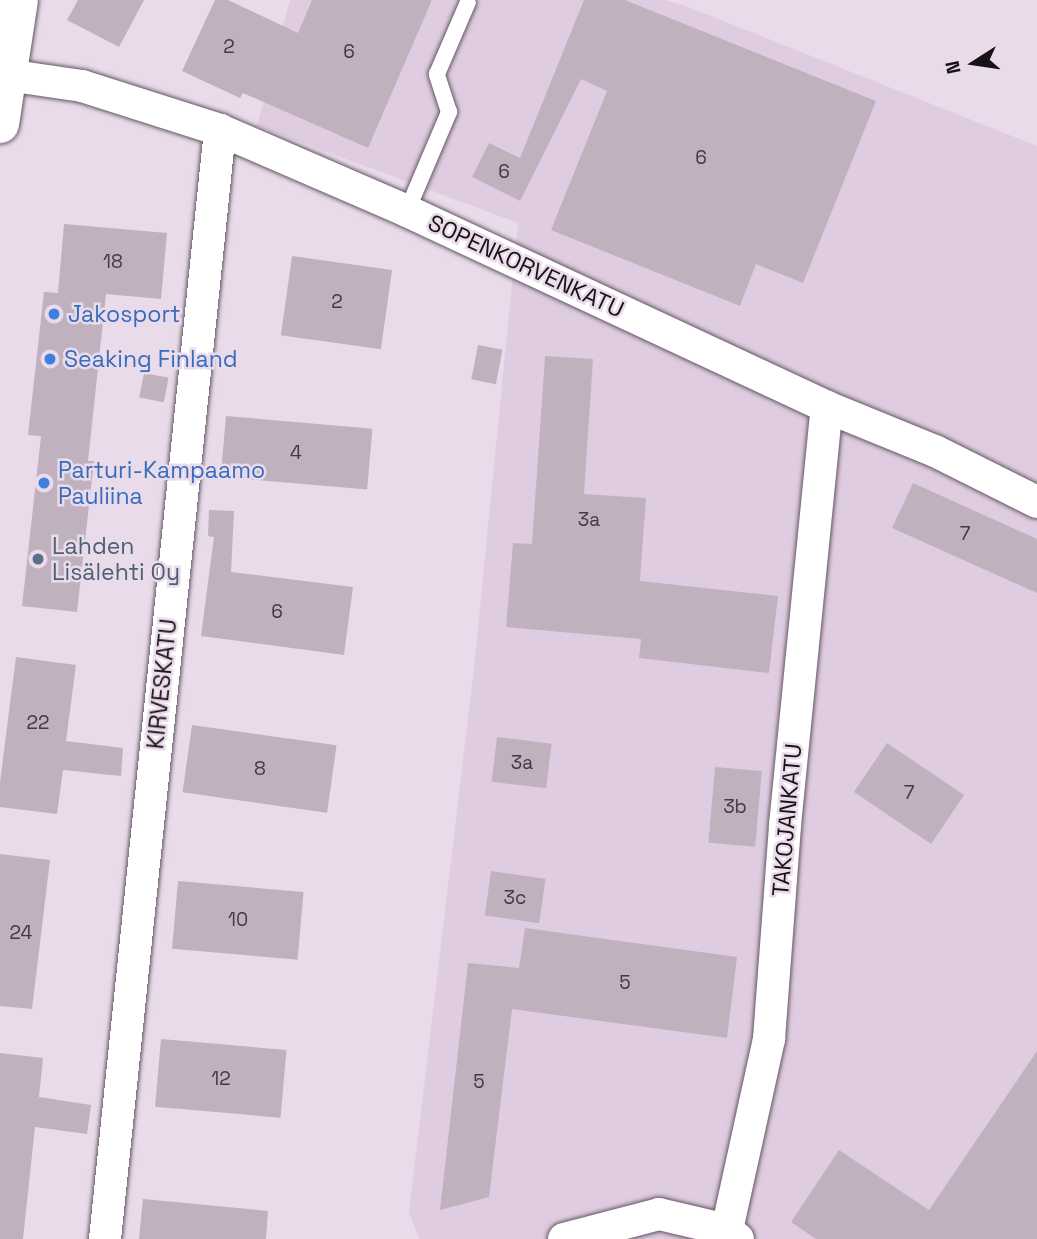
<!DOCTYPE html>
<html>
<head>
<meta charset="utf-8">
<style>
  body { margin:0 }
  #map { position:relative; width:1037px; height:1239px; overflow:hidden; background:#eadbea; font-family:"Space Grotesk",sans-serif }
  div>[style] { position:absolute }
  .built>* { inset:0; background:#e0cce1 }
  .building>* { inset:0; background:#c0b1bf; transform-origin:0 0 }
  .roads { filter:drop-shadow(0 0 2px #635764) drop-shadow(0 0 2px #635764) }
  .lane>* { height:16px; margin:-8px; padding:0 8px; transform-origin:8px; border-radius:8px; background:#fff }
  .street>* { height:32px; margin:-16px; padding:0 16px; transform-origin:16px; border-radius:16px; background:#fff }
  .primary>* { height:38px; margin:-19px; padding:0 19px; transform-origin:19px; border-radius:19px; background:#fff }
  .dots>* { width:19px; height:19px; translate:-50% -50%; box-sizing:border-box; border:4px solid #eadbea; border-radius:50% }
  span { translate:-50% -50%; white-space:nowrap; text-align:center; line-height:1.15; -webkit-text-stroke:5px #eadbea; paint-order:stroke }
  .number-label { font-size:19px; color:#423a42 }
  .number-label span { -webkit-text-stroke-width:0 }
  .street-label { font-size:23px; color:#181318 }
  .shop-label { font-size:23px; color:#366cbe }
  .left { translate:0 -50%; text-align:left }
  .service-label { font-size:23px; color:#4e5e75 }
  .north { position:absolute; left:939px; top:28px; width:70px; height:70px; -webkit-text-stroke:5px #eadbea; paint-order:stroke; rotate:258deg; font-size:19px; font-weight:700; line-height:28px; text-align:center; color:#181318 }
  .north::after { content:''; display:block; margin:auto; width:24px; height:32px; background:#181318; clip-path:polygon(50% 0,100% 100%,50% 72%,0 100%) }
</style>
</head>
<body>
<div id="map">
  <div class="built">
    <div style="clip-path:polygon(290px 0,665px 0,686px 6px,1037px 146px,1037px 1239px,419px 1239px,409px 1212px,474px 668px,518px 223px,257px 126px)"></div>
  </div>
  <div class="building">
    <div style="clip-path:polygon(78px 0,144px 0,119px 47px,67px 20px)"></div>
    <div style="clip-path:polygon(215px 0,228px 0,298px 33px,312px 0,432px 0,368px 148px,243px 93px,240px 98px,182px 71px)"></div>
    <div style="clip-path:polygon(584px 0,625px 0,876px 101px,803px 283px,756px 264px,740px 306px,551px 230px,607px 91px,581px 79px,520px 201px,472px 177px,489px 143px,520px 158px)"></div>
    <div style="clip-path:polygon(64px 224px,167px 233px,161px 299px,106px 294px,88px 461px,94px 461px,77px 612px,22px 606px,41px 436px,28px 435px,44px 292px,58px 293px)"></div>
    <div style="left:292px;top:256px;width:101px;height:80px;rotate:8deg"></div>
    <div style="left:478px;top:345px;width:25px;height:35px;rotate:11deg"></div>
    <div style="clip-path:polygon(545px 356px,593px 359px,584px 494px,646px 498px,640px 581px,778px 596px,769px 673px,639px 658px,641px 639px,506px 627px,513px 543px,532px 544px)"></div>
    <div style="left:144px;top:373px;width:25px;height:25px;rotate:11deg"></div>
    <div style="left:226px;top:416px;width:147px;height:61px;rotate:5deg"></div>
    <div style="clip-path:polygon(913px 483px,1037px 539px,1037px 593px,892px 528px)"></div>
    <div style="clip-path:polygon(209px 510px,234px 511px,231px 572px,353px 587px,344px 655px,201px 636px,214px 537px,208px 536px)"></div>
    <div style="clip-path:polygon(16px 657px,76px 665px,66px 741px,123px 748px,121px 776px,63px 770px,57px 814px,0 807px,0 782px)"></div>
    <div style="left:192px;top:725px;width:146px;height:68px;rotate:8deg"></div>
    <div style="left:497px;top:737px;width:55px;height:45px;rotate:7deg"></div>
    <div style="left:887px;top:743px;width:93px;height:59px;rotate:34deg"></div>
    <div style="left:715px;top:767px;width:47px;height:76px;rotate:5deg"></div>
    <div style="clip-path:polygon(0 854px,50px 860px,32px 1009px,0 1006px)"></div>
    <div style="left:491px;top:871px;width:55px;height:45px;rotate:8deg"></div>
    <div style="left:178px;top:881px;width:126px;height:68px;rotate:5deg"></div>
    <div style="clip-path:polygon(525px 928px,737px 957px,727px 1038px,512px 1009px,489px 1197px,440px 1210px,468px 963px,519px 968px)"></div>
    <div style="left:161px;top:1039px;width:126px;height:68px;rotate:5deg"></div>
    <div style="clip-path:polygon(1037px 1051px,1037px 1239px,816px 1239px,791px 1222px,839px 1150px,929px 1210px)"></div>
    <div style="clip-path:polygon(0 1053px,43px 1058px,39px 1097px,91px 1105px,87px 1134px,35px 1127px,23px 1239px,0 1239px)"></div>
    <div style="clip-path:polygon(143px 1199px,268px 1211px,266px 1239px,139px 1239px)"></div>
  </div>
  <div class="roads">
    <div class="lane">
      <div style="left:407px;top:211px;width:108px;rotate:-67deg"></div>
      <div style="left:449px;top:112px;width:40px;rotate:-108deg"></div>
      <div style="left:437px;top:74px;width:78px;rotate:-66.7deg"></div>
    </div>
    <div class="street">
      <div style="left:0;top:74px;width:83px;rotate:8.3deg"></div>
      <div style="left:82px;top:86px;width:145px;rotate:17.7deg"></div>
      <div style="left:220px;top:130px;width:204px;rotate:23.4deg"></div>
      <div style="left:407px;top:211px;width:463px;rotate:25deg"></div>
      <div style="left:827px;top:407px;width:117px;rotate:22.2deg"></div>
      <div style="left:935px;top:451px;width:114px;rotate:26.6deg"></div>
      <div style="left:727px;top:1230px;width:196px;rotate:-77.6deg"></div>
      <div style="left:769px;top:1039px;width:215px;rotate:-85.7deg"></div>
      <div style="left:785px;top:825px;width:420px;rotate:-84.3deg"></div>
      <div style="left:105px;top:1239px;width:1115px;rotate:-84.08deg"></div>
      <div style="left:564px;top:1239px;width:98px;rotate:-14.7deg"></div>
      <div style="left:659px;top:1214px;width:70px;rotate:13.2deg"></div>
      <div style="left:727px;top:1230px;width:14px;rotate:39deg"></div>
    </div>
    <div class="primary">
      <div style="left:0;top:124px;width:125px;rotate:-81.3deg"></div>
    </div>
  </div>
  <div class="dots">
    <div style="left:54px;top:314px;background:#3f7fe0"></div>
    <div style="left:50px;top:359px;background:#3f7fe0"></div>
    <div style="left:44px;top:483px;background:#3f7fe0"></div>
    <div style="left:38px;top:559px;background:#5c6f8a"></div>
  </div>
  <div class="number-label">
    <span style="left:229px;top:47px">2</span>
    <span style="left:349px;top:52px">6</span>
    <span style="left:701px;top:158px">6</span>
    <span style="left:504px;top:172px">6</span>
    <span style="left:113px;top:262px">18</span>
    <span style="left:337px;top:302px">2</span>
    <span style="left:296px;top:453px">4</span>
    <span style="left:589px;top:520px">3a</span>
    <span style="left:965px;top:534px">7</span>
    <span style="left:277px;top:612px">6</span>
    <span style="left:38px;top:723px">22</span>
    <span style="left:522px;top:763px">3a</span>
    <span style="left:260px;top:769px">8</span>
    <span style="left:909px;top:793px">7</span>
    <span style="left:735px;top:807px">3b</span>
    <span style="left:515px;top:898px">3c</span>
    <span style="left:238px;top:920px">10</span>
    <span style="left:21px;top:933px">24</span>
    <span style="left:625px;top:983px">5</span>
    <span style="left:221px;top:1079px">12</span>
    <span style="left:479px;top:1082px">5</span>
  </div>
  <div class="street-label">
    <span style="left:526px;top:266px;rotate:25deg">SOPENKORVENKATU</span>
    <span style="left:162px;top:684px;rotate:-84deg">KIRVESKATU</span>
    <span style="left:787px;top:820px;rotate:-85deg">TAKOJANKATU</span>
  </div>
  <div class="shop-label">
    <span class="left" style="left:68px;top:314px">Jakosport</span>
    <span class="left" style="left:64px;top:359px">Seaking Finland</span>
    <span class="left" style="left:58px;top:483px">Parturi-Kampaamo<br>Pauliina</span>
  </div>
  <div class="service-label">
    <span class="left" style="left:52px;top:559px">Lahden<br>Lisälehti Oy</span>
  </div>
  <div class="north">N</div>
</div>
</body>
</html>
